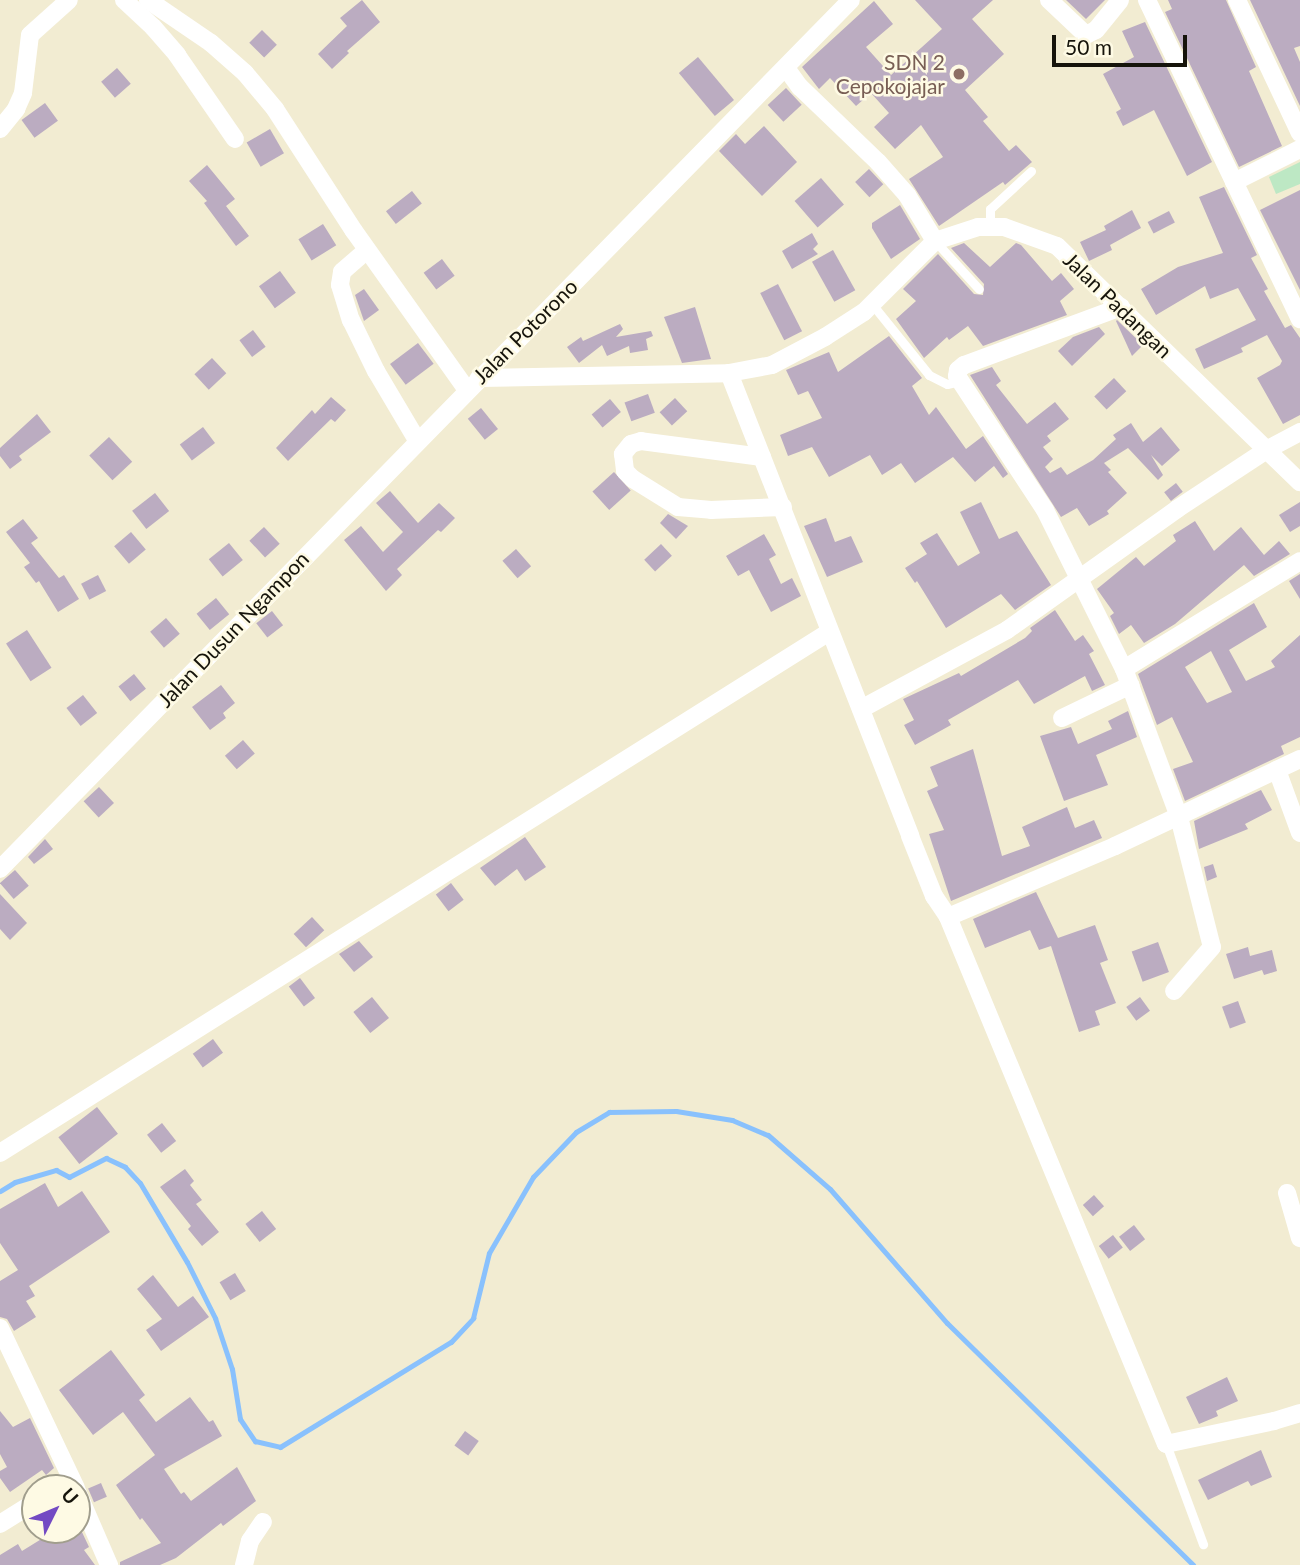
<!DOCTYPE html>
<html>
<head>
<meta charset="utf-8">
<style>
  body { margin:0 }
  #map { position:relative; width:1300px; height:1565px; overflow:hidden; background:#f2ecd2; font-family:Lato,sans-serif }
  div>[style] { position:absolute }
  .green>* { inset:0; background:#bde8c4 }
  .stream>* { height:5px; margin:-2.5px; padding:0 2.5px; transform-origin:2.5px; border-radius:2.5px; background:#89c1fd }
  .building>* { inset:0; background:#bbacc1; transform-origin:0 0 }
  .service>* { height:9px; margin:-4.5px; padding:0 4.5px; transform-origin:4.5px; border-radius:4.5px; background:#fff }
  .minor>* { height:18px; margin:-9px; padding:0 9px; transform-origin:9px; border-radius:9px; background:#fff }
  .dots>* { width:19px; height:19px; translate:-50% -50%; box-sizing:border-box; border:4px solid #fefae4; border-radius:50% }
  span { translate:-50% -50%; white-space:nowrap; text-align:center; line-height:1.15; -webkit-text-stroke:5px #fefae4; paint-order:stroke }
  .education-label { font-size:21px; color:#785e54 }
  .right { translate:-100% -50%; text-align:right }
  .street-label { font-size:21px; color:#16140b }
  .north { position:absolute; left:21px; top:1474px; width:70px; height:70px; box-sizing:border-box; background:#fefae4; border:2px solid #a19e8d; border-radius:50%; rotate:47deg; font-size:19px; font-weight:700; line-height:28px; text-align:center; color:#16140b }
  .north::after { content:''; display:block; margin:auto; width:24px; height:32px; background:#734ac3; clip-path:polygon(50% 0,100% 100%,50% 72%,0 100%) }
  .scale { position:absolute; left:1052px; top:35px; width:135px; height:32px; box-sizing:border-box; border:4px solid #16140b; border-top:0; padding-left:9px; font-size:21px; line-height:24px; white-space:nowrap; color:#16140b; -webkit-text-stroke:5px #fefae4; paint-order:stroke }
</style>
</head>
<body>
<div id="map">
  <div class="green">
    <div style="clip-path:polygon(1300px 162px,1300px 184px,1276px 194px,1269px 177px)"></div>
  </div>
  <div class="stream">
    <div style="left:0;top:1191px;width:17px;rotate:-31deg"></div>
    <div style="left:15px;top:1182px;width:43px;rotate:-16.3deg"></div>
    <div style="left:56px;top:1170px;width:15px;rotate:28deg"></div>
    <div style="left:69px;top:1177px;width:42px;rotate:-27.2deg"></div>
    <div style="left:106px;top:1158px;width:21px;rotate:25deg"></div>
    <div style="left:125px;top:1167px;width:22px;rotate:47deg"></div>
    <div style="left:140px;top:1183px;width:92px;rotate:59.3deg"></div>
    <div style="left:187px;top:1262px;width:63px;rotate:63.4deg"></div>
    <div style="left:215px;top:1318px;width:54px;rotate:71.6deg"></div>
    <div style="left:232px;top:1369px;width:51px;rotate:80.9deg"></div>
    <div style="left:240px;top:1419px;width:27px;rotate:56deg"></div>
    <div style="left:255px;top:1441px;width:26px;rotate:13deg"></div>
    <div style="left:280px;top:1447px;width:201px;rotate:-31.6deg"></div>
    <div style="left:451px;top:1342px;width:33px;rotate:-47deg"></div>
    <div style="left:473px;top:1318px;width:67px;rotate:-76.2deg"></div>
    <div style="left:489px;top:1253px;width:88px;rotate:-59.9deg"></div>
    <div style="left:533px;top:1177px;width:62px;rotate:-46.3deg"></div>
    <div style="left:576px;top:1132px;width:39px;rotate:-31deg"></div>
    <div style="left:609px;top:1112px;width:67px;rotate:-0.9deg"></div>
    <div style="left:676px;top:1111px;width:57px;rotate:9.1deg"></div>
    <div style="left:732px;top:1120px;width:39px;rotate:23deg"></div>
    <div style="left:768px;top:1135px;width:82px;rotate:41.1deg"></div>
    <div style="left:830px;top:1189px;width:178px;rotate:48.9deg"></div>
    <div style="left:947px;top:1323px;width:345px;rotate:44.5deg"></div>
  </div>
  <div class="building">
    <div style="clip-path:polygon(362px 0,380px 22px,347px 51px,349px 53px,332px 69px,318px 54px,347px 26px,340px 18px)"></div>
    <div style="clip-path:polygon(915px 0,993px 0,972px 19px,1004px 54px,965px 90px,988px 117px,983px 121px,1009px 151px,1016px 145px,1032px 162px,1005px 185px,1003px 182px,939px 226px,909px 179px,943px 157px,921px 125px,895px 149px,874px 127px,889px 113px,871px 93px,856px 106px,830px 78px,819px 89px,802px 67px,874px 1px,893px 24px,866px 47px,891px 75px,942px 29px)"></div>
    <div style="clip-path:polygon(1066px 0,1105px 0,1086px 19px)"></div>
    <div style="clip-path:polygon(1168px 0,1226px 0,1256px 67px,1249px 71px,1282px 146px,1239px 167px,1165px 12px,1172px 9px)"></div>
    <div style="clip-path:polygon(1250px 0,1300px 0,1300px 46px,1294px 48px,1300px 62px,1300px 106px)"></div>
    <div style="clip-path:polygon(1145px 22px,1212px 162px,1187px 176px,1154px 110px,1123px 126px,1116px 112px,1121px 109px,1103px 74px,1134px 57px,1122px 31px)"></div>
    <div style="left:262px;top:30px;width:21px;height:18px;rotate:45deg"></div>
    <div style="left:698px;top:57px;width:56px;height:25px;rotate:50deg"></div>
    <div style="left:117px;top:68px;width:21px;height:21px;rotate:49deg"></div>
    <div style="left:786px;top:88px;width:23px;height:25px;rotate:47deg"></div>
    <div style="left:45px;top:103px;width:22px;height:29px;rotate:54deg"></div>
    <div style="clip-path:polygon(764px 126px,797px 162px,762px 196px,719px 151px,736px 134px,745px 144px)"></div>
    <div style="left:270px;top:129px;width:28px;height:27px;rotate:60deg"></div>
    <div style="clip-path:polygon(207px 165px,235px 199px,226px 206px,249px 236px,236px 246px,204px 203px,207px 201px,189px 181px)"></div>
    <div style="left:869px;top:169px;width:21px;height:19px;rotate:47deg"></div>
    <div style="left:821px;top:178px;width:35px;height:35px;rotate:49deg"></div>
    <div style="clip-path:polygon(1224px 187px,1257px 255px,1251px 258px,1268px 289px,1264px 291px,1285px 328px,1291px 325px,1300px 338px,1300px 415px,1283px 424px,1257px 378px,1280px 365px,1282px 361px,1267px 335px,1241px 348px,1243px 352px,1204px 369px,1195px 349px,1256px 320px,1238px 288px,1210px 299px,1205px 286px,1156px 315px,1141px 289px,1178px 267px,1223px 253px,1199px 197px)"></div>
    <div style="clip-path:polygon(1300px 190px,1300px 290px,1260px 210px)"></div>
    <div style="left:412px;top:191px;width:16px;height:33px;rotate:52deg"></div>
    <div style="clip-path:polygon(900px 205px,920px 239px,891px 259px,872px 228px,872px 223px)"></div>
    <div style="clip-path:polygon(1132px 210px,1141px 228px,1110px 245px,1112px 250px,1089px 261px,1080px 242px,1106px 230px,1104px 226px)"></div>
    <div style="left:1169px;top:211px;width:13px;height:24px;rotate:63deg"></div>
    <div style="left:323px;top:224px;width:25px;height:29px;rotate:58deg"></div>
    <div style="clip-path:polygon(812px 233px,818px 244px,813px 249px,818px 254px,792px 269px,782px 251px)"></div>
    <div style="clip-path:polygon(964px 243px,990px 267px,1016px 243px,1021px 245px,1052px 281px,1061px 273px,1074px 289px,1060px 301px,1067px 315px,983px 346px,968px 326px,949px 340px,947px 337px,924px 358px,896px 319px,916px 301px,903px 289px,938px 254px,974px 294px,983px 295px,984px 284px,951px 248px)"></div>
    <div style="left:833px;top:250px;width:46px;height:24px;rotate:61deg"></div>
    <div style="left:442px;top:259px;width:21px;height:23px;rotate:53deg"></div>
    <div style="left:280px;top:271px;width:27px;height:26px;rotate:54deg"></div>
    <div style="left:778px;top:284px;width:53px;height:20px;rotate:63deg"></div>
    <div style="clip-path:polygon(364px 289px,379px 310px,364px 321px,355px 295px)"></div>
    <div style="clip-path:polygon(695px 307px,711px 359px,682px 363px,664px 317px)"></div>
    <div style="clip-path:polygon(1117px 320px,1143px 345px,1132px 356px,1116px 321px)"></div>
    <div style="clip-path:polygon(620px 324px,623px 329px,616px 337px,651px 331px,653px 336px,646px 339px,648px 350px,630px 353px,629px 346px,607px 356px,602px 345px,579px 363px,567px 347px,581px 337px,583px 341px)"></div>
    <div style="clip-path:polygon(1099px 327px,1105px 334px,1072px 366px,1058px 351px,1073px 337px)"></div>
    <div style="left:253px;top:330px;width:21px;height:17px;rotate:53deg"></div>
    <div style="clip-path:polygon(889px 336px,922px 378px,912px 386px,929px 415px,936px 407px,966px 449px,983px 436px,1008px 474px,1003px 478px,994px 466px,975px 482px,953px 457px,915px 483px,901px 463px,882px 475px,870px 455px,829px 477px,812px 447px,788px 456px,780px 435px,822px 418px,808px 391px,798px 395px,786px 370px,829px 352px,838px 372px)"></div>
    <div style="left:418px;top:343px;width:26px;height:35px;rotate:53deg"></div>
    <div style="left:212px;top:358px;width:21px;height:24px;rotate:47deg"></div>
    <div style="clip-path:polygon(992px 367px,1001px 381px,996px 385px,1027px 424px,1055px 402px,1069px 419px,1047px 436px,1051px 441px,1043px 447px,1053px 459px,1045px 467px,1050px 473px,1061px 467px,1067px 475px,1093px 460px,1116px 439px,1113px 435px,1131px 423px,1143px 442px,1161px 427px,1180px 450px,1162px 466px,1151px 455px,1163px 475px,1158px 480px,1128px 448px,1104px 463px,1111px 470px,1108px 472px,1127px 493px,1107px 511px,1109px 514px,1089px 526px,1077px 508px,1061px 517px,970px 375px)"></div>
    <div style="left:1114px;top:378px;width:18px;height:27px;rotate:47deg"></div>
    <div style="left:648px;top:394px;width:20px;height:25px;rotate:70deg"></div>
    <div style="clip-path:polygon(331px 397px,346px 410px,335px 422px,331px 419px,288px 461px,276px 448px,312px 410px,315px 414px)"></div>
    <div style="left:675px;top:398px;width:18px;height:21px;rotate:47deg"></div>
    <div style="left:610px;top:399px;width:17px;height:24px;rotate:50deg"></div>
    <div style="left:481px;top:408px;width:27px;height:17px;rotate:51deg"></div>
    <div style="clip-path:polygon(37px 414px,51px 432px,19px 456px,22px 460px,10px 469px,0 456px,0 448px)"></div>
    <div style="left:203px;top:427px;width:20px;height:29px;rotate:53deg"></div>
    <div style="left:109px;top:437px;width:34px;height:27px;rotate:47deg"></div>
    <div style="left:614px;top:472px;width:25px;height:29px;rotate:48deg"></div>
    <div style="left:1176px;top:483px;width:11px;height:15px;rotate:52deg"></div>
    <div style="clip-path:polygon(390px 491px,418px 523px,439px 503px,455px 518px,441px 532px,438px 530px,397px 569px,402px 575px,386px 591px,344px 540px,361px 526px,383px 552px,403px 532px,376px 503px)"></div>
    <div style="left:155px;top:493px;width:23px;height:29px;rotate:52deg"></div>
    <div style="clip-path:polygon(981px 502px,999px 539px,1017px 531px,1051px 585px,1015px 610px,1001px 594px,946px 628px,917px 581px,915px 583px,905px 568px,927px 554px,920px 543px,937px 533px,958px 566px,980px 553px,960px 512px)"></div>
    <div style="clip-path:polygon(1300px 502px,1300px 526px,1290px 532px,1279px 515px)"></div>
    <div style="clip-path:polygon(668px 514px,688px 526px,676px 539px,660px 523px)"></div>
    <div style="clip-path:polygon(826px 518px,835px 542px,851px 536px,863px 562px,827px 577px,804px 526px)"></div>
    <div style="clip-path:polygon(23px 519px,38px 538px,31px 543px,59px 578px,64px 575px,79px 599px,58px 612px,39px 581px,36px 583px,24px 567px,30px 563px,6px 532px)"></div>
    <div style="clip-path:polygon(1195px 521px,1214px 551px,1241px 527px,1264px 555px,1279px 541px,1290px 554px,1254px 576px,1244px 565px,1175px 624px,1144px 643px,1131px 625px,1119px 634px,1110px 616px,1114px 613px,1097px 589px,1136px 557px,1144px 566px,1176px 541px,1173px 535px)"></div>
    <div style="left:264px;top:527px;width:23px;height:20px;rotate:47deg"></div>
    <div style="left:131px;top:532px;width:23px;height:22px;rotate:50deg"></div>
    <div style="clip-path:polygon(764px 534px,776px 555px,769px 559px,781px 584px,792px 578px,801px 596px,771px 612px,749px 570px,738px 576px,726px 556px)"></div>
    <div style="left:229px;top:543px;width:22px;height:26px;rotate:51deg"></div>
    <div style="left:661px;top:544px;width:16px;height:23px;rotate:47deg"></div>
    <div style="left:516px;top:549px;width:23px;height:18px;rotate:49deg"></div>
    <div style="clip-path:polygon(1300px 574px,1300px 599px,1289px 581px)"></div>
    <div style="left:98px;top:575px;width:18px;height:19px;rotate:63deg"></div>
    <div style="left:216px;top:598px;width:21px;height:25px;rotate:51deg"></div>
    <div style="clip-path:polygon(evenodd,1254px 603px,1267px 627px,1229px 650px,1246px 681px,1275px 667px,1271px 661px,1300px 635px,1300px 737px,1281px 746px,1284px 754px,1185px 801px,1173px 769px,1193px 762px,1172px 717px,1157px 725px,1138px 674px,1254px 603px,1211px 651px,1232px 692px,1207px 703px,1185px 667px,1211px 651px)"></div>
    <div style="clip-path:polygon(1055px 610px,1075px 641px,1083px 635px,1094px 651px,1089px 654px,1105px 685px,1092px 691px,1085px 676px,1034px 704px,1018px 680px,948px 720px,951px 725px,915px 745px,904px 725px,914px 720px,903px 699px,959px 673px,961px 676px,1025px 638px,1032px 631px,1030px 628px)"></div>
    <div style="left:272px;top:611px;width:18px;height:20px;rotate:52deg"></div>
    <div style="left:166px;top:618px;width:21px;height:21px;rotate:49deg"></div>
    <div style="left:27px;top:630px;width:45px;height:25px;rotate:57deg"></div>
    <div style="left:134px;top:674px;width:19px;height:20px;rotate:51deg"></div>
    <div style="clip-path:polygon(221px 685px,235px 703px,223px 713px,226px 718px,210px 730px,192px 707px)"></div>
    <div style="left:83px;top:695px;width:23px;height:21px;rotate:52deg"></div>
    <div style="clip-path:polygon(1128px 711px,1137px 737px,1096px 755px,1108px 785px,1064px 801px,1040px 736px,1071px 727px,1078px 744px,1112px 729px,1108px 721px)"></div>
    <div style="left:243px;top:740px;width:18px;height:24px;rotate:49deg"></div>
    <div style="clip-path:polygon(973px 749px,1002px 856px,1030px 846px,1022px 827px,1067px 807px,1075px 828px,1094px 820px,1102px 838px,951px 901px,929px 834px,944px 830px,927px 791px,938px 786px,930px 767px)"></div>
    <div style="left:99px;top:787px;width:22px;height:21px;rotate:47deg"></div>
    <div style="clip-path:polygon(1261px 790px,1272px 810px,1245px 824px,1248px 829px,1199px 849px,1194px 821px)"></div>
    <div style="clip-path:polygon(525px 837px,546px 867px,525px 881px,517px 869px,495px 886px,480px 868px)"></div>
    <div style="clip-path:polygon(45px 839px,53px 849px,34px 864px,28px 857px)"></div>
    <div style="clip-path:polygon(1213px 864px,1217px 877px,1207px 881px,1204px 867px)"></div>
    <div style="left:15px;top:870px;width:21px;height:20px;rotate:49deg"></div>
    <div style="left:451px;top:883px;width:21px;height:19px;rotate:53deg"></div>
    <div style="clip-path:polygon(1036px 892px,1058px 938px,1095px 925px,1108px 960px,1100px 963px,1116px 1003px,1095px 1011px,1100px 1025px,1079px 1032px,1051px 946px,1039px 950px,1030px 930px,985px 948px,973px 919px)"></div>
    <div style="clip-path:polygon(0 894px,27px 923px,10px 940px,0 929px)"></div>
    <div style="left:312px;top:917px;width:18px;height:25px;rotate:47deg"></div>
    <div style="clip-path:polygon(359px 941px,373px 957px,354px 972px,339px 954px)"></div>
    <div style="left:1158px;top:942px;width:32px;height:28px;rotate:70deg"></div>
    <div style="clip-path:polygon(1248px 947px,1250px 956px,1272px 950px,1277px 971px,1264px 975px,1262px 970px,1234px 979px,1226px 954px)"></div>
    <div style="left:300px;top:978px;width:25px;height:14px;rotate:53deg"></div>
    <div style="left:372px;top:997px;width:27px;height:24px;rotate:51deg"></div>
    <div style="left:1140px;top:997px;width:17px;height:17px;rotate:54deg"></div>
    <div style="left:1238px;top:1001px;width:23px;height:17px;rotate:70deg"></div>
    <div style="left:213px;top:1039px;width:17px;height:25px;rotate:54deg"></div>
    <div style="left:97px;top:1107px;width:34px;height:49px;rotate:52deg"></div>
    <div style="left:162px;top:1123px;width:23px;height:19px;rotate:52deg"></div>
    <div style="clip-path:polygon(185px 1169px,194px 1181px,190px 1185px,202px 1200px,196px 1204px,219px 1232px,202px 1246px,188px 1229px,191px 1226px,160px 1187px)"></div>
    <div style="clip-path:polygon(45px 1183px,58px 1207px,82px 1191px,110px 1232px,29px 1286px,35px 1296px,26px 1301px,36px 1317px,14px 1331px,7px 1319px,0 1317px,0 1281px,18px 1270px,0 1243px,0 1209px)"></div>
    <div style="left:1094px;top:1195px;width:15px;height:15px;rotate:48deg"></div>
    <div style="left:262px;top:1211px;width:23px;height:21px;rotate:52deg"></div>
    <div style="left:1134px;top:1225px;width:18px;height:19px;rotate:52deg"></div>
    <div style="left:1113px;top:1235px;width:16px;height:18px;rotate:52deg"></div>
    <div style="left:235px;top:1273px;width:21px;height:18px;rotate:59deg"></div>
    <div style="clip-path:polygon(153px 1275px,178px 1307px,193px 1296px,209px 1317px,161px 1351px,146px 1330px,162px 1319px,137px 1289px)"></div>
    <div style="clip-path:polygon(111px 1350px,145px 1395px,139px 1400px,156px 1422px,190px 1397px,209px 1422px,213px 1420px,222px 1436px,164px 1469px,181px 1494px,184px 1492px,191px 1501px,237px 1467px,256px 1501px,223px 1526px,221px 1523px,176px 1558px,160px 1565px,120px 1565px,120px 1562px,161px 1543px,142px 1518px,140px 1520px,116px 1485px,155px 1455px,123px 1412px,93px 1435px,59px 1390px)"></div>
    <div style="clip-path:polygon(1227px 1377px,1238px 1401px,1216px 1411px,1218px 1416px,1199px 1424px,1186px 1397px)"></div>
    <div style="clip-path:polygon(0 1411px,13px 1427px,30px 1418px,54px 1468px,46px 1475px,42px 1470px,10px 1492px,0 1478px,0 1471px,7px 1467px,0 1454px)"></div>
    <div style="left:465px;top:1431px;width:17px;height:18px;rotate:36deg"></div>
    <div style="clip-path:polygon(1261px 1450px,1272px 1477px,1251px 1486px,1248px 1481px,1208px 1500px,1198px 1480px)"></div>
    <div style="left:101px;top:1483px;width:15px;height:14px;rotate:67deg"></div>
    <div style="clip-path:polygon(56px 1530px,81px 1530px,89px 1547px,84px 1550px,95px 1565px,0 1565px,0 1555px,18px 1544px,22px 1551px)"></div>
  </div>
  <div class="service">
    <div style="left:990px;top:227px;width:18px;rotate:-90deg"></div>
    <div style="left:990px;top:209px;width:56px;rotate:-42.8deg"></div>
    <div style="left:935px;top:241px;width:65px;rotate:47.5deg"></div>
    <div style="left:872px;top:304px;width:91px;rotate:51.2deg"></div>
    <div style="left:929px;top:375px;width:20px;rotate:27deg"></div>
    <div style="left:947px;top:384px;width:13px;rotate:-13deg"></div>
    <div style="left:1166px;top:1444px;width:107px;rotate:69.7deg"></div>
  </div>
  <div class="minor">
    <div style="left:124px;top:0;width:40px;rotate:43deg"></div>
    <div style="left:153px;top:27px;width:37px;rotate:49deg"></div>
    <div style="left:177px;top:55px;width:102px;rotate:55.4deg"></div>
    <div style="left:148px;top:0;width:76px;rotate:34.3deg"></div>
    <div style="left:211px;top:43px;width:45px;rotate:41.4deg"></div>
    <div style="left:245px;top:73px;width:47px;rotate:50.2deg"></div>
    <div style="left:275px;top:109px;width:145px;rotate:57.1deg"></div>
    <div style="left:354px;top:231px;width:195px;rotate:54.6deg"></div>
    <div style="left:1049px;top:0;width:51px;rotate:43.4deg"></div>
    <div style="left:1086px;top:35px;width:11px;rotate:-27deg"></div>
    <div style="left:1096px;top:30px;width:38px;rotate:-51deg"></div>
    <div style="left:1147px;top:0;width:354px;rotate:64.4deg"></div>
    <div style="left:1237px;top:0;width:147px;rotate:64.7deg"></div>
    <div style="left:786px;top:68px;width:24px;rotate:54deg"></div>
    <div style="left:800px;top:87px;width:108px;rotate:43.9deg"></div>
    <div style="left:878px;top:162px;width:44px;rotate:48.7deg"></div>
    <div style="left:907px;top:195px;width:54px;rotate:58.7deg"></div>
    <div style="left:0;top:129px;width:26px;rotate:-51deg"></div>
    <div style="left:16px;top:109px;width:17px;rotate:-66deg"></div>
    <div style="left:23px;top:93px;width:58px;rotate:-83.1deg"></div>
    <div style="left:30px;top:35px;width:52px;rotate:-41.9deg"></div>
    <div style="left:1234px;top:182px;width:74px;rotate:-26.6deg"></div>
    <div style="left:367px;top:250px;width:33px;rotate:139deg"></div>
    <div style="left:342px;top:272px;width:13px;rotate:99deg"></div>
    <div style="left:340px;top:285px;width:37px;rotate:73deg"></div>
    <div style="left:351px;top:320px;width:57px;rotate:63.9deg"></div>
    <div style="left:376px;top:371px;width:80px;rotate:59.3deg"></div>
    <div style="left:1121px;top:307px;width:167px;rotate:159.7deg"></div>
    <div style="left:964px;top:365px;width:8px;rotate:140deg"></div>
    <div style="left:958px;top:370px;width:6px;rotate:99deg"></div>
    <div style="left:957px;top:376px;width:160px;rotate:56.7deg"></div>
    <div style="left:1045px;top:510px;width:178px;rotate:63.6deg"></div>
    <div style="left:1124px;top:669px;width:158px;rotate:69.6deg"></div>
    <div style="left:1179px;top:817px;width:134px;rotate:75.8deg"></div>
    <div style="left:1212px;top:947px;width:58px;rotate:130.8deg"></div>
    <div style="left:729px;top:373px;width:497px;rotate:68.6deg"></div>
    <div style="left:910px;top:836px;width:65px;rotate:68.2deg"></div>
    <div style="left:934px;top:896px;width:25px;rotate:56deg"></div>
    <div style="left:948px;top:917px;width:181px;rotate:-23deg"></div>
    <div style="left:1115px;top:846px;width:204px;rotate:-25.2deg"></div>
    <div style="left:479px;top:378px;width:250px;rotate:-1.1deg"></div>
    <div style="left:729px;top:373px;width:44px;rotate:-10.5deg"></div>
    <div style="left:772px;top:365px;width:60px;rotate:-27.8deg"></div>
    <div style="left:825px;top:337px;width:46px;rotate:-32.7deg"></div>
    <div style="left:864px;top:312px;width:100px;rotate:-45deg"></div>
    <div style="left:935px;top:241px;width:45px;rotate:-18deg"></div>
    <div style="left:978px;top:227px;width:26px"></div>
    <div style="left:1004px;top:227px;width:56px;rotate:19.7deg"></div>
    <div style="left:1057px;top:246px;width:339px;rotate:44.2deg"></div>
    <div style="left:762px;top:457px;width:122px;rotate:-172.5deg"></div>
    <div style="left:641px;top:441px;width:10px;rotate:163deg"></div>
    <div style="left:631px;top:444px;width:13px;rotate:129deg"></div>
    <div style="left:623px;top:454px;width:17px;rotate:83deg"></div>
    <div style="left:625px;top:471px;width:11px;rotate:45deg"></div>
    <div style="left:633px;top:479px;width:53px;rotate:31.9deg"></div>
    <div style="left:678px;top:507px;width:33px;rotate:5deg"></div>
    <div style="left:711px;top:510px;width:72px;rotate:-2.4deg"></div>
    <div style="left:1124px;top:669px;width:206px;rotate:-31.5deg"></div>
    <div style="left:861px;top:709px;width:166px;rotate:-28.4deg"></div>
    <div style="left:1007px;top:630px;width:209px;rotate:-35.4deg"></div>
    <div style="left:1177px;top:509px;width:109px;rotate:-33.4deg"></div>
    <div style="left:1268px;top:449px;width:36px;rotate:-28deg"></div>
    <div style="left:1062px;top:718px;width:76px;rotate:-25.6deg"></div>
    <div style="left:1277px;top:770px;width:67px;rotate:69.9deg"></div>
    <div style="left:0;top:869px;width:1216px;rotate:-45.6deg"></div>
    <div style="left:948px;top:917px;width:570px;rotate:67.53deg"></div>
    <div style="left:1166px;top:1444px;width:110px;rotate:-12deg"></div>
    <div style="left:1274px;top:1421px;width:27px;rotate:-17deg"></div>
    <div style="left:0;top:1153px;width:979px;rotate:-32.15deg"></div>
    <div style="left:1287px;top:1193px;width:47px;rotate:73.9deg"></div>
    <div style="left:0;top:1328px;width:177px;rotate:64.6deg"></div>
    <div style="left:56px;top:1488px;width:18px;rotate:-34deg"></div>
    <div style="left:77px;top:1491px;width:81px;rotate:66.6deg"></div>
    <div style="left:0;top:1524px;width:41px;rotate:-32.2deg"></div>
    <div style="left:244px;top:1565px;width:25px;rotate:-76deg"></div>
    <div style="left:250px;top:1541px;width:23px;rotate:-56deg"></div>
  </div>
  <div class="dots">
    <div style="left:959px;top:74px;background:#8d6e63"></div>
  </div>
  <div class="education-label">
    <span class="right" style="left:945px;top:74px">SDN 2<br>Cepokojajar</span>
  </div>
  <div class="street-label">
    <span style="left:1118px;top:305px;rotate:44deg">Jalan Padangan</span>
    <span style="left:525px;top:331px;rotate:-45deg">Jalan Potorono</span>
    <span style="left:233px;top:629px;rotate:-46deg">Jalan Dusun Ngampon</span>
  </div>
  <div class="north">U</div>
  <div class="scale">50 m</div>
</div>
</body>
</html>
